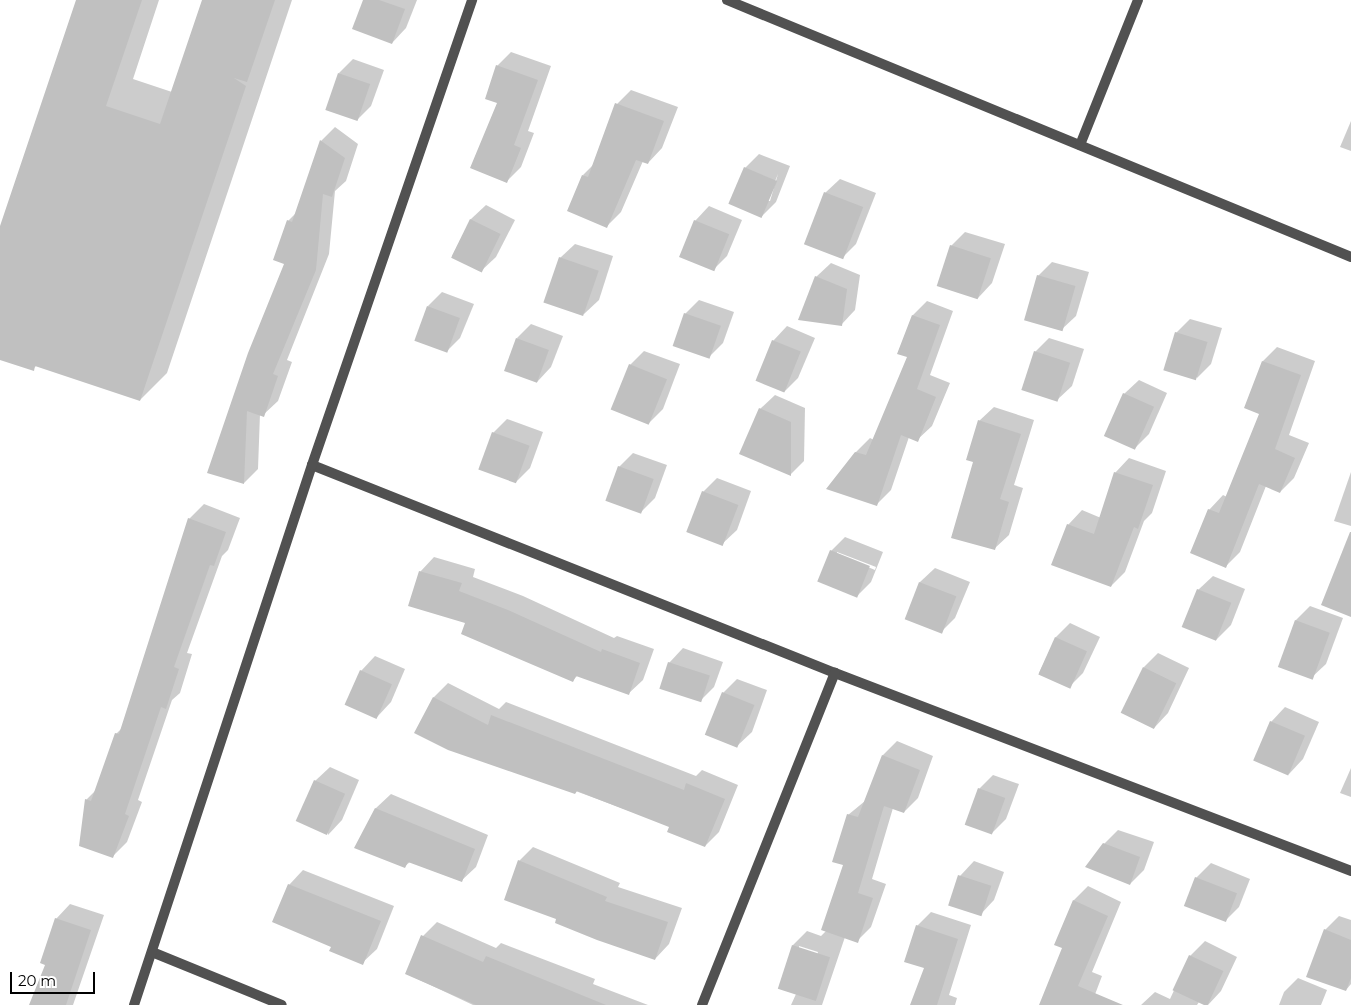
<!DOCTYPE html>
<html>
<head>
<meta charset="utf-8">
<style>
  body { margin:0 }
  #map { position:relative; width:1351px; height:1005px; overflow:hidden; background:#fff; font-family:Montserrat,sans-serif }
  div>[style] { position:absolute }
  .shadow>* { inset:0; background:#0003 }
  .building>* { inset:0; background:#c0c0c0; transform-origin:0 0 }
  .street>* { height:10px; margin:-5px; padding:0 5px; transform-origin:5px; border-radius:5px; background:#515151 }
  span { translate:-50% -50%; white-space:nowrap; text-align:center; line-height:1.15; -webkit-text-stroke:4px #fff; paint-order:stroke }
  .scale { position:absolute; left:10px; top:972px; width:85px; height:22px; box-sizing:border-box; border:2px solid #000; border-top:0; padding-left:6px; font-size:15px; line-height:18px; white-space:nowrap; color:#000; -webkit-text-stroke:4px #fff; paint-order:stroke }
</style>
</head>
<body>
<div id="map">
  <div class="shadow">
    <div style="clip-path:polygon(77px 0,159px 0,133px 79px,172px 92px,203px 0,292px 0,167px 373px,140px 400px,37px 365px,33px 369px,0 358px,0 230px)"></div>
    <div style="clip-path:polygon(364px 0,417px 0,406px 28px,392px 43px)"></div>
    <div style="clip-path:polygon(511px 52px,551px 66px,528px 131px,534px 133px,521px 167px,507px 181px,497px 66px)"></div>
    <div style="clip-path:polygon(353px 59px,384px 70px,371px 106px,357px 120px,339px 73px)"></div>
    <div style="clip-path:polygon(631px 90px,678px 107px,662px 148px,648px 163px,643px 161px,621px 212px,607px 226px,583px 175px,594px 164px,617px 104px)"></div>
    <div style="clip-path:polygon(1351px 121px,1351px 151px,1340px 147px)"></div>
    <div style="clip-path:polygon(335px 127px,358px 144px,346px 181px,335px 191px,329px 254px,287px 360px,292px 362px,278px 401px,263px 415px,260px 414px,258px 469px,244px 483px,208px 472px,286px 263px,288px 221px,296px 213px,321px 141px)"></div>
    <div style="clip-path:polygon(evenodd,759px 154px,790px 166px,776px 202px,761px 217px,745px 168px,759px 154px,778px 174px,770px 201px,767px 201px,778px 174px)"></div>
    <div style="clip-path:polygon(840px 179px,876px 193px,856px 244px,842px 258px,825px 193px)"></div>
    <div style="clip-path:polygon(486px 205px,515px 220px,496px 257px,481px 271px,452px 256px,471px 219px)"></div>
    <div style="clip-path:polygon(709px 206px,742px 220px,727px 256px,713px 270px,695px 221px)"></div>
    <div style="clip-path:polygon(965px 232px,1005px 244px,992px 283px,978px 298px,951px 246px)"></div>
    <div style="clip-path:polygon(575px 244px,613px 256px,599px 300px,584px 314px,560px 258px)"></div>
    <div style="clip-path:polygon(1052px 262px,1089px 272px,1076px 316px,1061px 330px,1038px 276px)"></div>
    <div style="clip-path:polygon(831px 263px,860px 275px,855px 310px,841px 325px,816px 277px)"></div>
    <div style="clip-path:polygon(442px 292px,474px 304px,460px 338px,446px 352px,428px 306px)"></div>
    <div style="clip-path:polygon(699px 300px,734px 312px,723px 343px,709px 357px,685px 314px)"></div>
    <div style="clip-path:polygon(927px 301px,953px 311px,930px 375px,950px 383px,932px 426px,917px 440px,909px 437px,891px 490px,877px 504px,855px 453px,870px 438px,874px 440px,908px 356px,898px 353px,913px 315px)"></div>
    <div style="clip-path:polygon(1190px 319px,1222px 328px,1211px 364px,1197px 378px,1176px 333px)"></div>
    <div style="clip-path:polygon(531px 324px,563px 336px,551px 367px,537px 382px,517px 338px)"></div>
    <div style="clip-path:polygon(787px 326px,815px 338px,798px 378px,784px 392px,773px 341px)"></div>
    <div style="clip-path:polygon(1049px 338px,1084px 349px,1072px 386px,1057px 400px,1035px 352px)"></div>
    <div style="clip-path:polygon(1277px 347px,1315px 361px,1289px 435px,1309px 443px,1294px 478px,1280px 492px,1266px 486px,1240px 552px,1226px 566px,1209px 510px,1223px 495px,1227px 497px,1261px 413px,1263px 361px)"></div>
    <div style="clip-path:polygon(644px 351px,680px 364px,663px 409px,649px 423px,630px 365px)"></div>
    <div style="clip-path:polygon(1139px 380px,1167px 393px,1149px 434px,1135px 448px,1124px 394px)"></div>
    <div style="clip-path:polygon(775px 395px,805px 408px,804px 461px,790px 475px,760px 409px)"></div>
    <div style="clip-path:polygon(994px 407px,1034px 420px,1014px 485px,1023px 488px,1009px 535px,994px 549px,974px 462px,979px 421px)"></div>
    <div style="clip-path:polygon(507px 419px,543px 432px,530px 468px,516px 482px,493px 433px)"></div>
    <div style="clip-path:polygon(633px 453px,667px 465px,655px 498px,641px 512px,619px 467px)"></div>
    <div style="clip-path:polygon(1129px 458px,1166px 471px,1152px 513px,1144px 521px,1125px 572px,1111px 586px,1068px 525px,1082px 510px,1101px 518px,1115px 473px)"></div>
    <div style="clip-path:polygon(1351px 472px,1351px 526px,1334px 521px)"></div>
    <div style="clip-path:polygon(717px 478px,751px 491px,737px 530px,722px 544px,703px 492px)"></div>
    <div style="clip-path:polygon(204px 504px,240px 518px,228px 550px,222px 556px,187px 653px,192px 654px,180px 693px,172px 700px,138px 800px,142px 802px,127px 842px,112px 857px,86px 800px,97px 789px,116px 734px,123px 727px,189px 519px)"></div>
    <div style="clip-path:polygon(evenodd,845px 537px,883px 552px,871px 582px,857px 596px,831px 551px,845px 537px,837px 552px,876px 567px,875px 570px,837px 554px,837px 552px)"></div>
    <div style="clip-path:polygon(434px 557px,475px 569px,473px 577px,523px 596px,614px 638px,617px 636px,654px 649px,643px 680px,628px 694px,578px 675px,573px 680px,466px 622px,420px 572px)"></div>
    <div style="clip-path:polygon(935px 568px,970px 582px,955px 618px,941px 632px,906px 619px,920px 582px)"></div>
    <div style="clip-path:polygon(1213px 576px,1245px 589px,1231px 625px,1216px 640px,1198px 590px)"></div>
    <div style="clip-path:polygon(1310px 606px,1343px 618px,1326px 664px,1311px 678px,1279px 666px,1296px 620px)"></div>
    <div style="clip-path:polygon(1070px 623px,1100px 637px,1083px 673px,1069px 687px,1039px 673px,1056px 637px)"></div>
    <div style="clip-path:polygon(683px 648px,723px 662px,714px 687px,700px 701px,669px 663px)"></div>
    <div style="clip-path:polygon(1158px 653px,1189px 668px,1168px 713px,1154px 728px,1144px 667px)"></div>
    <div style="clip-path:polygon(375px 656px,405px 669px,391px 702px,377px 717px,361px 671px)"></div>
    <div style="clip-path:polygon(737px 679px,767px 690px,752px 732px,737px 746px,723px 693px)"></div>
    <div style="clip-path:polygon(448px 683px,499px 709px,506px 702px,696px 776px,702px 770px,738px 785px,719px 832px,705px 846px,670px 826px,416px 732px,434px 697px)"></div>
    <div style="clip-path:polygon(1285px 707px,1319px 722px,1303px 759px,1289px 774px,1271px 722px)"></div>
    <div style="clip-path:polygon(evenodd,897px 741px,933px 756px,918px 798px,904px 812px,893px 808px,872px 879px,886px 884px,871px 927px,857px 941px,845px 937px,822px 1005px,791px 1005px,796px 994px,793px 945px,807px 931px,821px 936px,826px 931px,844px 864px,848px 815px,865px 801px,883px 755px,897px 741px,799px 946px,818px 952px,817px 955px,799px 949px,799px 946px)"></div>
    <div style="clip-path:polygon(330px 767px,359px 780px,342px 820px,328px 835px,315px 781px)"></div>
    <div style="clip-path:polygon(1351px 768px,1351px 797px,1340px 793px)"></div>
    <div style="clip-path:polygon(993px 775px,1019px 784px,1006px 819px,992px 833px,979px 789px)"></div>
    <div style="clip-path:polygon(391px 794px,488px 835px,476px 867px,461px 881px,410px 862px,405px 866px,356px 848px,376px 808px)"></div>
    <div style="clip-path:polygon(1118px 830px,1154px 842px,1144px 870px,1130px 884px,1104px 844px)"></div>
    <div style="clip-path:polygon(533px 847px,620px 883px,618px 887px,682px 908px,669px 944px,655px 959px,558px 919px,519px 861px)"></div>
    <div style="clip-path:polygon(974px 861px,1004px 872px,994px 900px,980px 915px,960px 876px)"></div>
    <div style="clip-path:polygon(1211px 863px,1250px 879px,1239px 907px,1225px 921px,1196px 878px)"></div>
    <div style="clip-path:polygon(303px 870px,394px 906px,377px 949px,362px 963px,333px 946px,289px 885px)"></div>
    <div style="clip-path:polygon(1088px 886px,1121px 902px,1092px 972px,1102px 976px,1091px 1005px,1041px 1005px,1063px 948px,1074px 900px)"></div>
    <div style="clip-path:polygon(70px 904px,104px 915px,73px 1005px,30px 1005px,47px 964px,56px 919px)"></div>
    <div style="clip-path:polygon(931px 912px,971px 925px,949px 995px,957px 998px,955px 1005px,911px 1005px,926px 967px,917px 926px)"></div>
    <div style="clip-path:polygon(1339px 916px,1351px 920px,1351px 984px,1346px 990px,1325px 930px)"></div>
    <div style="clip-path:polygon(437px 922px,496px 948px,501px 943px,595px 979px,593px 984px,648px 1005px,473px 1005px,407px 974px,423px 936px)"></div>
    <div style="clip-path:polygon(1205px 941px,1237px 957px,1221px 991px,1208px 1005px,1199px 1002px,1197px 1005px,1141px 1005px,1155px 992px,1170px 999px,1190px 956px)"></div>
    <div style="clip-path:polygon(1298px 978px,1327px 990px,1321px 1005px,1279px 1005px,1284px 992px)"></div>
  </div>
  <div class="building">
    <div style="clip-path:polygon(76px 0,142px 0,106px 106px,160px 124px,202px 0,275px 0,247px 82px,234px 78px,246px 86px,140px 401px,35px 366px,34px 371px,0 360px,0 226px)"></div>
    <div style="clip-path:polygon(363px 0,379px 0,405px 9px,392px 44px,352px 29px)"></div>
    <div style="clip-path:polygon(496px 65px,538px 80px,514px 145px,521px 148px,507px 183px,470px 168px,497px 103px,485px 99px)"></div>
    <div style="left:338px;top:73px;width:34px;height:39px;rotate:19deg"></div>
    <div style="clip-path:polygon(615px 103px,664px 121px,648px 164px,636px 160px,607px 228px,567px 211px,582px 175px,588px 177px)"></div>
    <div style="clip-path:polygon(320px 140px,345px 158px,332px 197px,323px 194px,316px 270px,273px 374px,278px 376px,264px 417px,247px 411px,244px 484px,207px 473px,248px 353px,284px 264px,273px 260px,287px 220px,292px 222px)"></div>
    <div style="left:744px;top:167px;width:36px;height:40px;rotate:23deg"></div>
    <div style="left:824px;top:192px;width:42px;height:56px;rotate:21deg"></div>
    <div style="left:470px;top:219px;width:34px;height:43px;rotate:26deg"></div>
    <div style="left:694px;top:220px;width:38px;height:40px;rotate:22deg"></div>
    <div style="left:950px;top:245px;width:43px;height:43px;rotate:18deg"></div>
    <div style="left:559px;top:257px;width:42px;height:48px;rotate:19deg"></div>
    <div style="left:1037px;top:275px;width:40px;height:47px;rotate:16deg"></div>
    <div style="clip-path:polygon(815px 276px,847px 289px,842px 326px,798px 320px)"></div>
    <div style="left:427px;top:306px;width:35px;height:37px;rotate:20deg"></div>
    <div style="left:684px;top:313px;width:39px;height:35px;rotate:19deg"></div>
    <div style="clip-path:polygon(912px 315px,940px 325px,917px 389px,936px 397px,918px 442px,901px 435px,877px 506px,826px 489px,855px 452px,866px 455px,907px 357px,897px 354px)"></div>
    <div style="left:1175px;top:332px;width:34px;height:40px;rotate:17deg"></div>
    <div style="left:516px;top:338px;width:35px;height:35px;rotate:20deg"></div>
    <div style="left:772px;top:340px;width:31px;height:44px;rotate:22deg"></div>
    <div style="left:1034px;top:351px;width:38px;height:41px;rotate:18deg"></div>
    <div style="clip-path:polygon(1262px 361px,1301px 375px,1275px 449px,1295px 458px,1280px 493px,1259px 484px,1226px 568px,1190px 553px,1208px 509px,1219px 513px,1259px 414px,1244px 408px)"></div>
    <div style="left:629px;top:364px;width:41px;height:49px;rotate:22deg"></div>
    <div style="left:1123px;top:393px;width:34px;height:47px;rotate:24deg"></div>
    <div style="clip-path:polygon(759px 408px,791px 422px,791px 476px,739px 454px)"></div>
    <div style="clip-path:polygon(978px 420px,1021px 434px,1000px 499px,1009px 502px,995px 550px,951px 538px,973px 462px,966px 460px)"></div>
    <div style="left:492px;top:432px;width:40px;height:40px;rotate:20deg"></div>
    <div style="left:618px;top:466px;width:38px;height:37px;rotate:20deg"></div>
    <div style="clip-path:polygon(1114px 472px,1153px 485px,1138px 529px,1134px 527px,1111px 587px,1051px 565px,1067px 524px,1094px 534px)"></div>
    <div style="left:702px;top:491px;width:39px;height:44px;rotate:21deg"></div>
    <div style="clip-path:polygon(188px 518px,226px 532px,214px 566px,210px 565px,174px 667px,179px 669px,166px 709px,161px 707px,125px 814px,129px 816px,113px 858px,79px 846px,85px 799px,91px 801px,115px 733px,119px 734px)"></div>
    <div style="clip-path:polygon(1350px 532px,1351px 532px,1351px 617px,1321px 605px)"></div>
    <div style="left:830px;top:550px;width:43px;height:34px;rotate:22deg"></div>
    <div style="clip-path:polygon(419px 571px,462px 583px,459px 591px,508px 610px,601px 652px,602px 649px,640px 663px,629px 695px,576px 676px,573px 682px,461px 634px,465px 623px,408px 606px)"></div>
    <div style="left:919px;top:582px;width:40px;height:40px;rotate:21deg"></div>
    <div style="left:1197px;top:589px;width:37px;height:41px;rotate:22deg"></div>
    <div style="left:1295px;top:620px;width:37px;height:50px;rotate:20deg"></div>
    <div style="left:1055px;top:637px;width:35px;height:41px;rotate:24deg"></div>
    <div style="left:668px;top:662px;width:44px;height:28px;rotate:18deg"></div>
    <div style="left:1143px;top:667px;width:37px;height:51px;rotate:26deg"></div>
    <div style="left:360px;top:670px;width:35px;height:38px;rotate:24deg"></div>
    <div style="left:722px;top:692px;width:35px;height:46px;rotate:22deg"></div>
    <div style="clip-path:polygon(433px 697px,488px 725px,491px 715px,684px 790px,686px 783px,725px 799px,705px 847px,667px 832px,669px 827px,577px 791px,575px 794px,448px 750px,414px 733px)"></div>
    <div style="left:1270px;top:721px;width:38px;height:43px;rotate:23deg"></div>
    <div style="clip-path:polygon(882px 755px,920px 770px,904px 813px,884px 806px,858px 893px,873px 898px,858px 943px,821px 930px,843px 865px,832px 862px,847px 814px,858px 817px)"></div>
    <div style="left:314px;top:780px;width:34px;height:45px;rotate:24deg"></div>
    <div style="left:978px;top:788px;width:29px;height:39px;rotate:20deg"></div>
    <div style="clip-path:polygon(375px 808px,475px 849px,462px 882px,408px 862px,405px 868px,354px 848px)"></div>
    <div style="clip-path:polygon(1103px 843px,1140px 857px,1130px 885px,1085px 867px)"></div>
    <div style="clip-path:polygon(518px 860px,607px 897px,605px 901px,668px 922px,655px 960px,597px 940px,555px 923px,556px 919px,504px 900px)"></div>
    <div style="left:958px;top:875px;width:35px;height:32px;rotate:18deg"></div>
    <div style="left:1195px;top:877px;width:45px;height:31px;rotate:21deg"></div>
    <div style="clip-path:polygon(288px 884px,381px 921px,363px 965px,329px 951px,331px 947px,272px 922px)"></div>
    <div style="clip-path:polygon(1073px 900px,1108px 916px,1078px 986px,1123px 1005px,1039px 1005px,1062px 948px,1054px 945px)"></div>
    <div style="clip-path:polygon(55px 918px,91px 930px,66px 1005px,29px 1005px,45px 965px,40px 963px)"></div>
    <div style="clip-path:polygon(916px 925px,958px 939px,937px 1005px,910px 1005px,924px 968px,904px 962px)"></div>
    <div style="clip-path:polygon(1324px 929px,1351px 940px,1351px 978px,1346px 991px,1306px 977px)"></div>
    <div style="clip-path:polygon(421px 935px,483px 962px,486px 956px,606px 1005px,476px 1005px,405px 974px)"></div>
    <div style="left:792px;top:945px;width:40px;height:46px;rotate:18deg"></div>
    <div style="left:1189px;top:955px;width:38px;height:39px;rotate:25deg"></div>
  </div>
  <div class="street">
    <div style="left:727px;top:0;width:675px;rotate:22.38deg"></div>
    <div style="left:1080px;top:145px;width:156px;rotate:-68.2deg"></div>
    <div style="left:312px;top:465px;width:563px;rotate:21.69deg"></div>
    <div style="left:835px;top:673px;width:553px;rotate:20.99deg"></div>
    <div style="left:152px;top:952px;width:140px;rotate:22.2deg"></div>
    <div style="left:134px;top:1005px;width:569px;rotate:-71.76deg"></div>
    <div style="left:312px;top:465px;width:492px;rotate:-71deg"></div>
    <div style="left:702px;top:1005px;width:358px;rotate:-68.2deg"></div>
  </div>
  <div class="scale">20 m</div>
</div>
</body>
</html>
